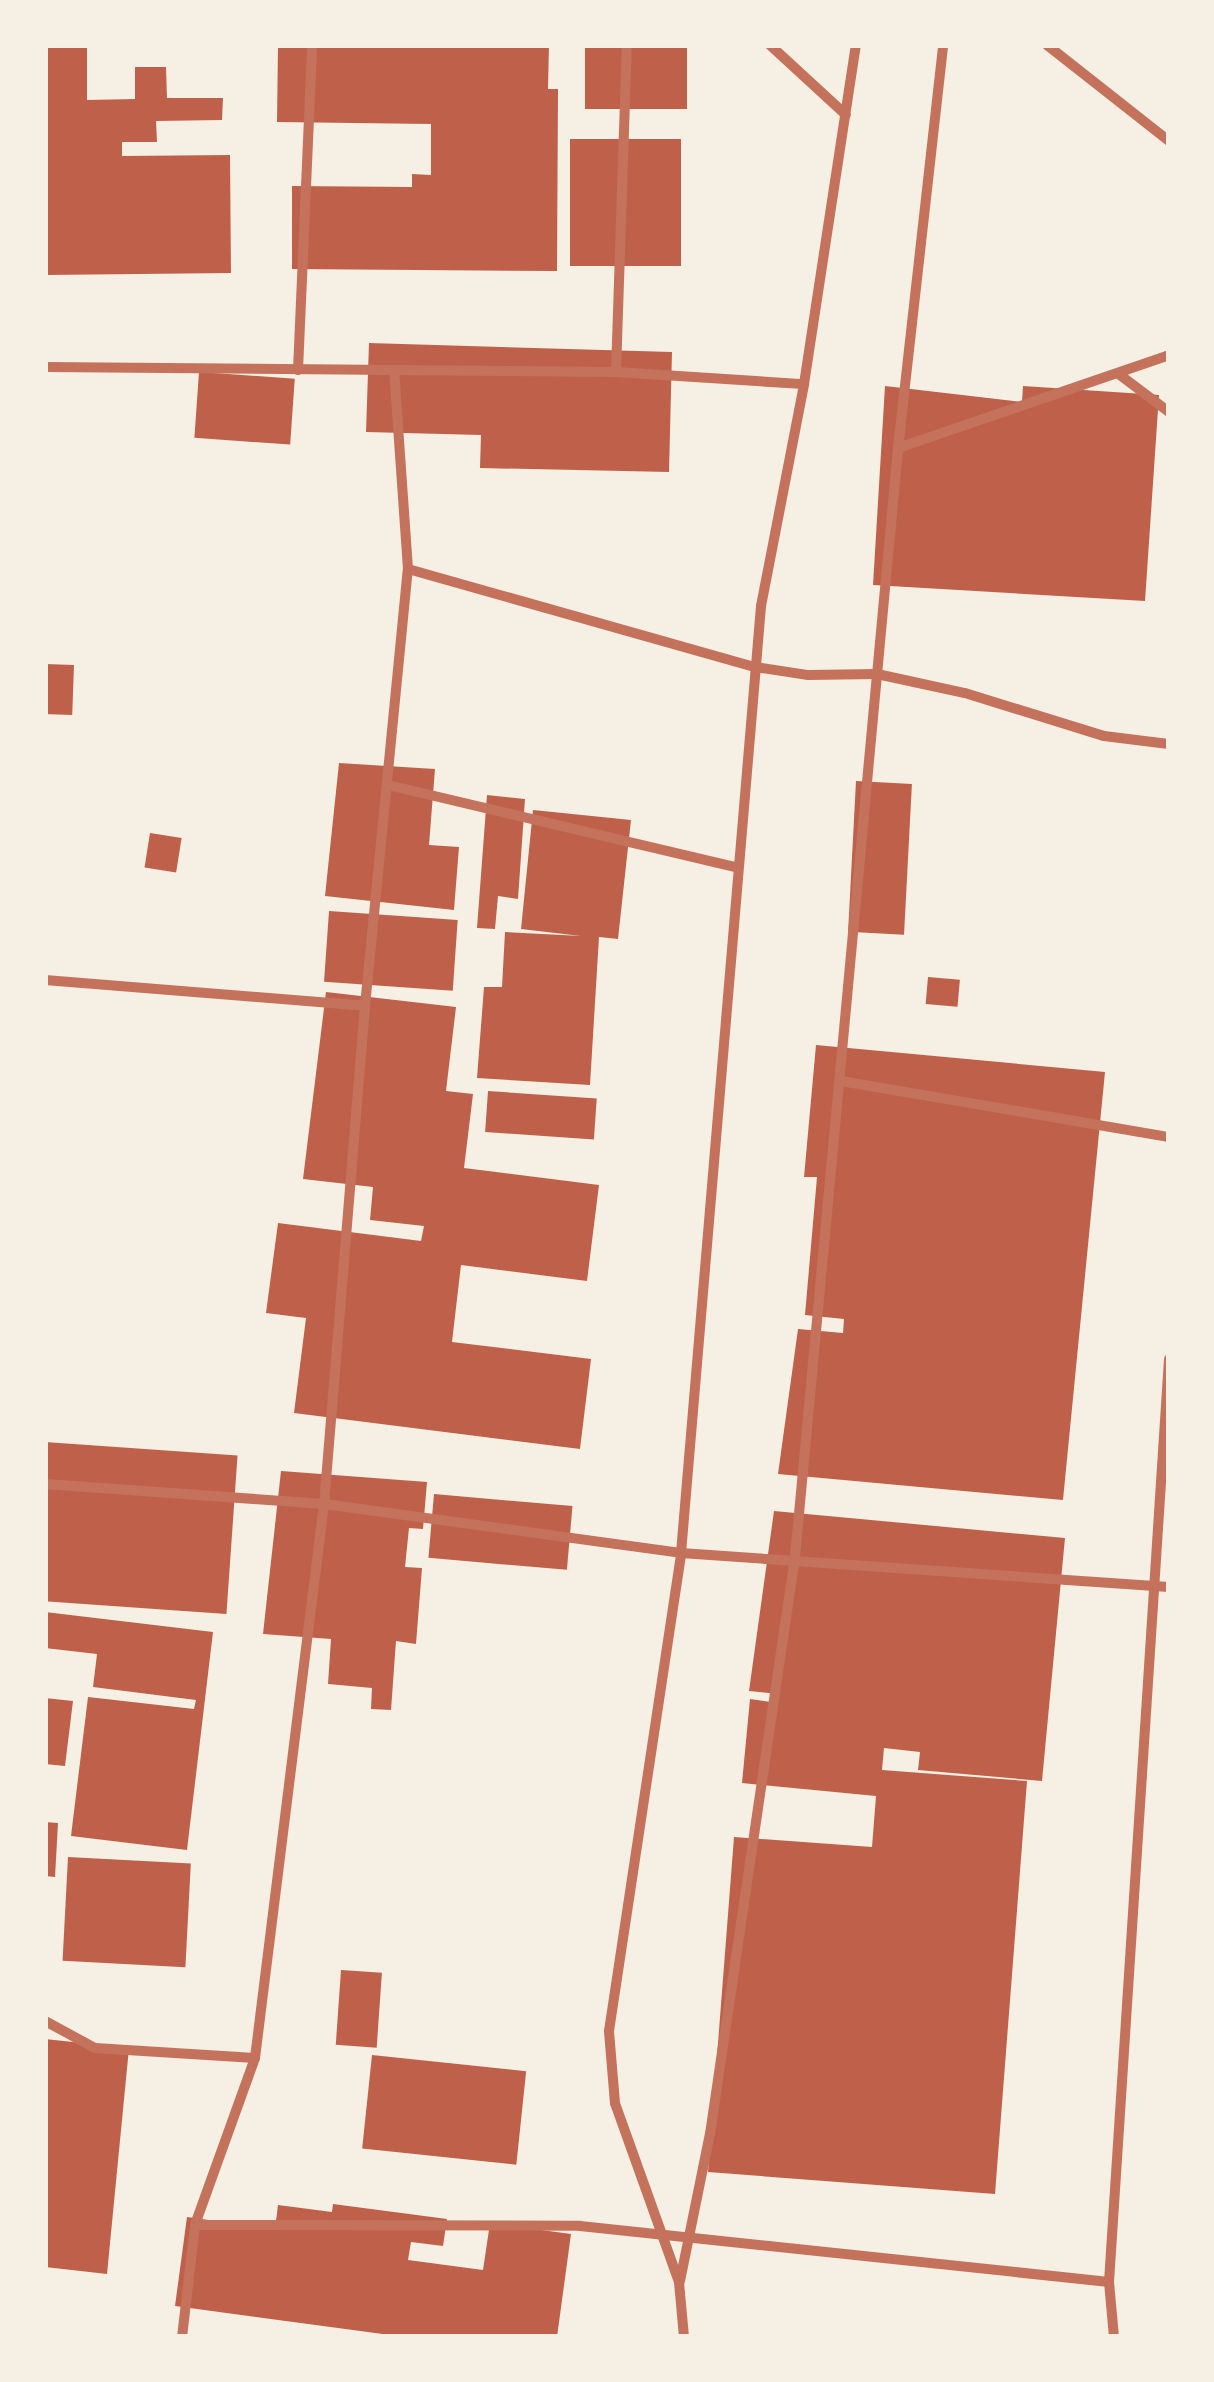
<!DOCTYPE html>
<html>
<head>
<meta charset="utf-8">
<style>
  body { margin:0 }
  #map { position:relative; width:1214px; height:2382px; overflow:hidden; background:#f6efe4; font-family:"PT Sans Narrow",sans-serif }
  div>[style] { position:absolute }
  .building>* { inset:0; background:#bf614a; transform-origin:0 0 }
  .minor>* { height:10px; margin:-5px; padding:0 5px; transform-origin:5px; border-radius:5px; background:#c5725c }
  span { translate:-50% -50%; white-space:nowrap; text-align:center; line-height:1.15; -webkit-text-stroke:8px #f6efe4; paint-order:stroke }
  .frame { position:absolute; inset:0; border:48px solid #f6efe4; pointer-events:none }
</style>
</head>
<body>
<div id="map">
  <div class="building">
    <div style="clip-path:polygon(45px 45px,87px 45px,87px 100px,135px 99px,135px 67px,166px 67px,167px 98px,223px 98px,222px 120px,156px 121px,157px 142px,122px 142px,122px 156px,230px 155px,231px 273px,45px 275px)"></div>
    <div style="clip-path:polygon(278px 45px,549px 45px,548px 89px,558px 89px,557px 271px,292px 269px,292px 186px,412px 187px,412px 174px,431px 175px,431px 124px,277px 122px)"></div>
    <div style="left:585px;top:45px;width:102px;height:64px"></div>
    <div style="left:570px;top:139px;width:111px;height:127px"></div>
    <div style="clip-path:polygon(369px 343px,672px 352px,669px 472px,480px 468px,481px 435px,366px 432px)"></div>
    <div style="left:199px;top:372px;width:96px;height:66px;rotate:4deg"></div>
    <div style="clip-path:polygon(885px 386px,1022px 402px,1023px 386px,1159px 395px,1145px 601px,873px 585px)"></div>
    <div style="left:45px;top:664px;width:29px;height:50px;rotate:2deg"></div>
    <div style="clip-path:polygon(339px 763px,435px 769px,429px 845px,459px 847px,454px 910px,325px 896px)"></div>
    <div style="left:856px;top:781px;width:56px;height:151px;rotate:3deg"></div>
    <div style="clip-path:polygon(487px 795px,525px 799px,518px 899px,498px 896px,495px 929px,477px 928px)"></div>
    <div style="clip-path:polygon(533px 810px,631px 820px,618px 939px,599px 937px,590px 1085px,477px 1078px,484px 987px,502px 987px,505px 932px,581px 936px,521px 929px)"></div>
    <div style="left:150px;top:833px;width:32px;height:35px;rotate:9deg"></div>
    <div style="left:329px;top:911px;width:129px;height:71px;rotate:4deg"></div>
    <div style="left:928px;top:977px;width:32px;height:27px;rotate:5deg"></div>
    <div style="clip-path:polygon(326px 992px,456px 1007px,446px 1091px,473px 1094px,464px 1168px,599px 1185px,587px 1281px,461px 1265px,452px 1342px,591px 1359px,580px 1449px,294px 1413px,306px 1318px,266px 1313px,278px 1223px,421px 1241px,424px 1226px,370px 1220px,373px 1187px,303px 1179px)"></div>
    <div style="clip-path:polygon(816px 1045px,1105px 1072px,1063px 1500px,778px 1474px,798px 1329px,843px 1333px,844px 1319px,805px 1315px,817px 1177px,804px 1177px)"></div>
    <div style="left:488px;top:1091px;width:109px;height:41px;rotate:4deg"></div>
    <div style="left:45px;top:1442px;width:193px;height:159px;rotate:4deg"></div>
    <div style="clip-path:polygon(281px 1471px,427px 1482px,423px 1529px,409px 1528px,405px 1567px,422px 1568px,416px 1644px,396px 1641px,391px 1710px,371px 1709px,372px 1688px,328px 1684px,331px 1639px,263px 1634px)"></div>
    <div style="left:434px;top:1494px;width:139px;height:64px;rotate:5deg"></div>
    <div style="clip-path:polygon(774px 1511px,1065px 1538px,1042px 1781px,918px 1770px,920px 1752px,884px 1748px,882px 1770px,1027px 1781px,995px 2194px,708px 2172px,734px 1837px,872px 1847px,876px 1796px,742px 1783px,750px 1699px,778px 1703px,778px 1694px,749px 1691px)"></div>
    <div style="clip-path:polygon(45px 1612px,213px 1632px,187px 1850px,71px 1836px,88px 1697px,194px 1709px,196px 1700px,93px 1687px,97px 1654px,45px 1648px)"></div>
    <div style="clip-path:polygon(45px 1698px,73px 1701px,65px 1766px,45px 1764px)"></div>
    <div style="clip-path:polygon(45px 1822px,58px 1823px,55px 1877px,45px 1876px)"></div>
    <div style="left:68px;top:1857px;width:123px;height:104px;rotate:3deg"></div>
    <div style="left:341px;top:1970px;width:41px;height:75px;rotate:4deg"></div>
    <div style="clip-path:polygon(45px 2039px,129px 2048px,107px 2274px,45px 2267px)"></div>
    <div style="left:372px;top:2055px;width:155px;height:94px;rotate:6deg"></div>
    <div style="clip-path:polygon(333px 2204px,447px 2219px,443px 2246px,411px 2242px,408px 2260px,483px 2270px,490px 2223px,571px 2234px,557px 2337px,405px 2337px,175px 2306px,187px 2217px,275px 2229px,278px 2205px,332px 2212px)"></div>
  </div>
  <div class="minor">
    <div style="left:770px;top:45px;width:103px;rotate:42.6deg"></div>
    <div style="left:1047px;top:45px;width:155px;rotate:38.2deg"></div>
    <div style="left:45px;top:367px;width:571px;rotate:0.5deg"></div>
    <div style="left:616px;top:372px;width:188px;rotate:3.7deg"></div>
    <div style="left:298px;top:370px;width:325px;rotate:-87.5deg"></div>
    <div style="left:616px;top:372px;width:327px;rotate:-88.1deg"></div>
    <div style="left:1120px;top:375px;width:61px;rotate:37.1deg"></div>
    <div style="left:898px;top:448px;width:287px;rotate:-18.9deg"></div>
    <div style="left:408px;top:569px;width:361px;rotate:15.8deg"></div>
    <div style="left:755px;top:667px;width:54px;rotate:8.6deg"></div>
    <div style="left:808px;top:675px;width:69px;rotate:-0.8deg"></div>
    <div style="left:877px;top:674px;width:90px;rotate:12.2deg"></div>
    <div style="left:965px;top:693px;width:145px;rotate:17.2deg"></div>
    <div style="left:1104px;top:736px;width:65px;rotate:7deg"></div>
    <div style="left:388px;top:785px;width:356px;rotate:13.3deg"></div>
    <div style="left:45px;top:980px;width:321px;rotate:4.6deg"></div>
    <div style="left:365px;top:1006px;width:500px;rotate:94.7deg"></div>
    <div style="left:324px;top:1504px;width:558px;rotate:97.1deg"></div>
    <div style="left:255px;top:2058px;width:177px;rotate:109.8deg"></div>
    <div style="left:195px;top:2225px;width:113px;rotate:96.6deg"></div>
    <div style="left:365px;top:1006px;width:439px;rotate:-84.4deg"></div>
    <div style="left:408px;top:569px;width:198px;rotate:-94deg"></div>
    <div style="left:841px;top:1081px;width:333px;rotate:9.7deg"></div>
    <div style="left:45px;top:1484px;width:280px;rotate:4.1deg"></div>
    <div style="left:324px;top:1504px;width:360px;rotate:7.8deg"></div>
    <div style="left:681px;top:1553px;width:489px;rotate:4deg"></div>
    <div style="left:45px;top:2021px;width:57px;rotate:28.4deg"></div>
    <div style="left:95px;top:2048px;width:160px;rotate:3.6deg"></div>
    <div style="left:195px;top:2225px;width:385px;rotate:0.1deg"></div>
    <div style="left:580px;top:2226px;width:532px;rotate:6.04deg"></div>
    <div style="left:680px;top:2281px;width:150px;rotate:-78.5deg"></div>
    <div style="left:710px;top:2134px;width:583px;rotate:-81.62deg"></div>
    <div style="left:795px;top:1557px;width:1114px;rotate:-84.69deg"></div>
    <div style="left:898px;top:448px;width:406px;rotate:-83.6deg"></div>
    <div style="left:684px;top:2337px;width:55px;rotate:-95.2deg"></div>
    <div style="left:679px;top:2282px;width:190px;rotate:-109.7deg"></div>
    <div style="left:615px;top:2103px;width:72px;rotate:-94.8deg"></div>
    <div style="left:609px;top:2031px;width:483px;rotate:-81.4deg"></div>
    <div style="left:681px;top:1553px;width:950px;rotate:-85.17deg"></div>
    <div style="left:761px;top:606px;width:226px;rotate:-79deg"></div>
    <div style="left:804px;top:384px;width:343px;rotate:-81.3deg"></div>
    <div style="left:1114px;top:2337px;width:55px;rotate:-95.2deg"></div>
    <div style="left:1109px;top:2282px;width:925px;rotate:-86.28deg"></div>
  </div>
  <div class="frame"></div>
</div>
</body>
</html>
